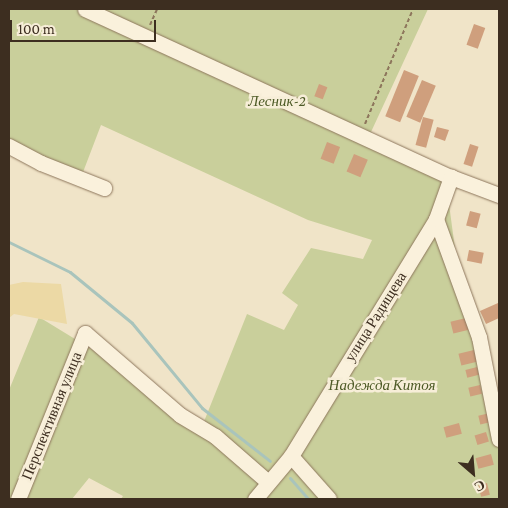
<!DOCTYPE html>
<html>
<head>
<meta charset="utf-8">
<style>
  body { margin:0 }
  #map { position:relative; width:508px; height:508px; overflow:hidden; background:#f0e4c8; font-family:"Crimson Pro",serif }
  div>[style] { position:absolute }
  .green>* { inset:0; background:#c9cf9b }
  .sand>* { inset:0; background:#ecd9a5 }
  .stream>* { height:3px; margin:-1.5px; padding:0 1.5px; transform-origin:1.5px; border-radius:1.5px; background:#a9c4bc }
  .building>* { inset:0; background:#cf9f7d; transform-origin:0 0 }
  .path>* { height:2px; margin-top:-1px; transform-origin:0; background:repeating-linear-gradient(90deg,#8d765c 0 4px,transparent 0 6.5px) }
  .roads { filter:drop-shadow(0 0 1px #8d765c) drop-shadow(0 0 1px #8d765c) }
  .minor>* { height:15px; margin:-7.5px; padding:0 7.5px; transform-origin:7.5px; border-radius:7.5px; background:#faf1dc }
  span { translate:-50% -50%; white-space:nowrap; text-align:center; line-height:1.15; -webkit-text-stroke:5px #f7eed8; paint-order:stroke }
  .park-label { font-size:15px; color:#4d5a26; font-style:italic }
  .street-label { font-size:15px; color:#3d2e20 }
  .frame { position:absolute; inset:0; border:10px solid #3d2e20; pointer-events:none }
  .north { position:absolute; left:448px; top:448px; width:50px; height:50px; -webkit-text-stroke:4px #f7eed8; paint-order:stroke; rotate:153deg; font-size:14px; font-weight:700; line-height:20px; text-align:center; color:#3d2e20 }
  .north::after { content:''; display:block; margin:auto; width:18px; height:22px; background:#3d2e20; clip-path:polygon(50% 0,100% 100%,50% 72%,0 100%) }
  .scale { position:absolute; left:10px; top:20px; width:146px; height:22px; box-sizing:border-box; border:2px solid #3d2e20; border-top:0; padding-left:6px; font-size:15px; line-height:18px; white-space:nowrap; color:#3d2e20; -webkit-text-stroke:4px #f7eed8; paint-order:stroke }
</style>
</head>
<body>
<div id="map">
  <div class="green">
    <div style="clip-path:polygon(9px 9px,428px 9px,371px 132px,457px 186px,449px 204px,456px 256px,486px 333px,499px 400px,499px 499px,121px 499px,123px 496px,89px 478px,72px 499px,9px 499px,9px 390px,39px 317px,129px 372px,199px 434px,247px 314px,284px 330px,298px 305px,282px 293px,311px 248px,363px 259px,372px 240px,308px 220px,101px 125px,80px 180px,9px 148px)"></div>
  </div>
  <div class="sand">
    <div style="clip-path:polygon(23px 282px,61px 284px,67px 324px,14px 314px,9px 318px,9px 285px)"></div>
  </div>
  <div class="stream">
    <div style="left:9px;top:242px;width:68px;rotate:26.2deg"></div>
    <div style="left:70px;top:272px;width:80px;rotate:39.4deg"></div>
    <div style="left:132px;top:323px;width:110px;rotate:50.5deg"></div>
    <div style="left:202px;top:408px;width:86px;rotate:37.9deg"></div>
    <div style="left:290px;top:478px;width:28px;rotate:49deg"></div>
  </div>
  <div class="building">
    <div style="left:474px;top:24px;width:12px;height:22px;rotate:20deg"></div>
    <div style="left:404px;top:70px;width:16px;height:50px;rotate:22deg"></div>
    <div style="left:422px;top:80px;width:15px;height:40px;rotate:23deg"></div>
    <div style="left:319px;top:84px;width:9px;height:13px;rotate:21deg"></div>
    <div style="left:423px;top:117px;width:11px;height:29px;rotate:15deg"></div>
    <div style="clip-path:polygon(437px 127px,449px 130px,445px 141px,434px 137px)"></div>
    <div style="left:327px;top:142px;width:14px;height:18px;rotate:21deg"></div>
    <div style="left:470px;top:144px;width:9px;height:21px;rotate:18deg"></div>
    <div style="left:354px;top:154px;width:15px;height:19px;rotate:23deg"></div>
    <div style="left:470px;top:211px;width:11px;height:15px;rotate:15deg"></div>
    <div style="left:469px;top:250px;width:15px;height:11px;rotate:11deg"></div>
    <div style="clip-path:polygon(498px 303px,499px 318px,486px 324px,480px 311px)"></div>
    <div style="left:466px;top:318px;width:12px;height:16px;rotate:76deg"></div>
    <div style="left:474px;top:350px;width:12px;height:16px;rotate:76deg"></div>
    <div style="left:477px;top:367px;width:8px;height:12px;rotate:76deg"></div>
    <div style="left:480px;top:385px;width:9px;height:12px;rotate:77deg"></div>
    <div style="left:490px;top:413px;width:9px;height:12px;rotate:77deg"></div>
    <div style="left:459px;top:423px;width:11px;height:16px;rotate:75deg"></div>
    <div style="left:486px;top:432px;width:10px;height:12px;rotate:73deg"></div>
    <div style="left:491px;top:454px;width:11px;height:16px;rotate:75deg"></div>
    <div style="left:487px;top:483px;width:12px;height:9px;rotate:76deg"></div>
  </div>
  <div class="path">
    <div style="left:150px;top:25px;width:17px;rotate:-66deg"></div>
    <div style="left:365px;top:124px;width:125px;rotate:-67.3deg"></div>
  </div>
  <div class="roads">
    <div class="minor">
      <div style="left:85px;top:9px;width:403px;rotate:24.7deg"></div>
      <div style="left:451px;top:177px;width:51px;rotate:20.6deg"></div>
      <div style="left:9px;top:146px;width:36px;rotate:28deg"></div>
      <div style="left:41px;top:163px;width:68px;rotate:21.6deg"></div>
      <div style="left:436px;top:219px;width:126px;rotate:70deg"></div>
      <div style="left:479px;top:337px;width:104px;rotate:78.9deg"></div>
      <div style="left:291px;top:456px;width:57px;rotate:48.5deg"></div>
      <div style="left:18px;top:499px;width:179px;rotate:-68deg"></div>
      <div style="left:85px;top:333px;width:125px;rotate:40.8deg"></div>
      <div style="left:180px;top:415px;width:41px;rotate:31deg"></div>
      <div style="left:215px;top:436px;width:70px;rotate:41deg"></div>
      <div style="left:255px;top:499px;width:56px;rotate:-50.1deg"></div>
      <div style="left:291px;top:456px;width:278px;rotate:-58.5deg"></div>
      <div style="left:436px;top:219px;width:45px;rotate:-70.3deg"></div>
    </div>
  </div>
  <div class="park-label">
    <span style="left:277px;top:102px">Лесник-2</span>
    <span style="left:382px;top:386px">Надежда Китоя</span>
  </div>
  <div class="street-label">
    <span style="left:376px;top:317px;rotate:-58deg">улица Радищева</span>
    <span style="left:52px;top:416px;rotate:-68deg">Перспективная улица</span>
  </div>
  <div class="frame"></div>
  <div class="north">С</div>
  <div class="scale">100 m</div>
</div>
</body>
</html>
